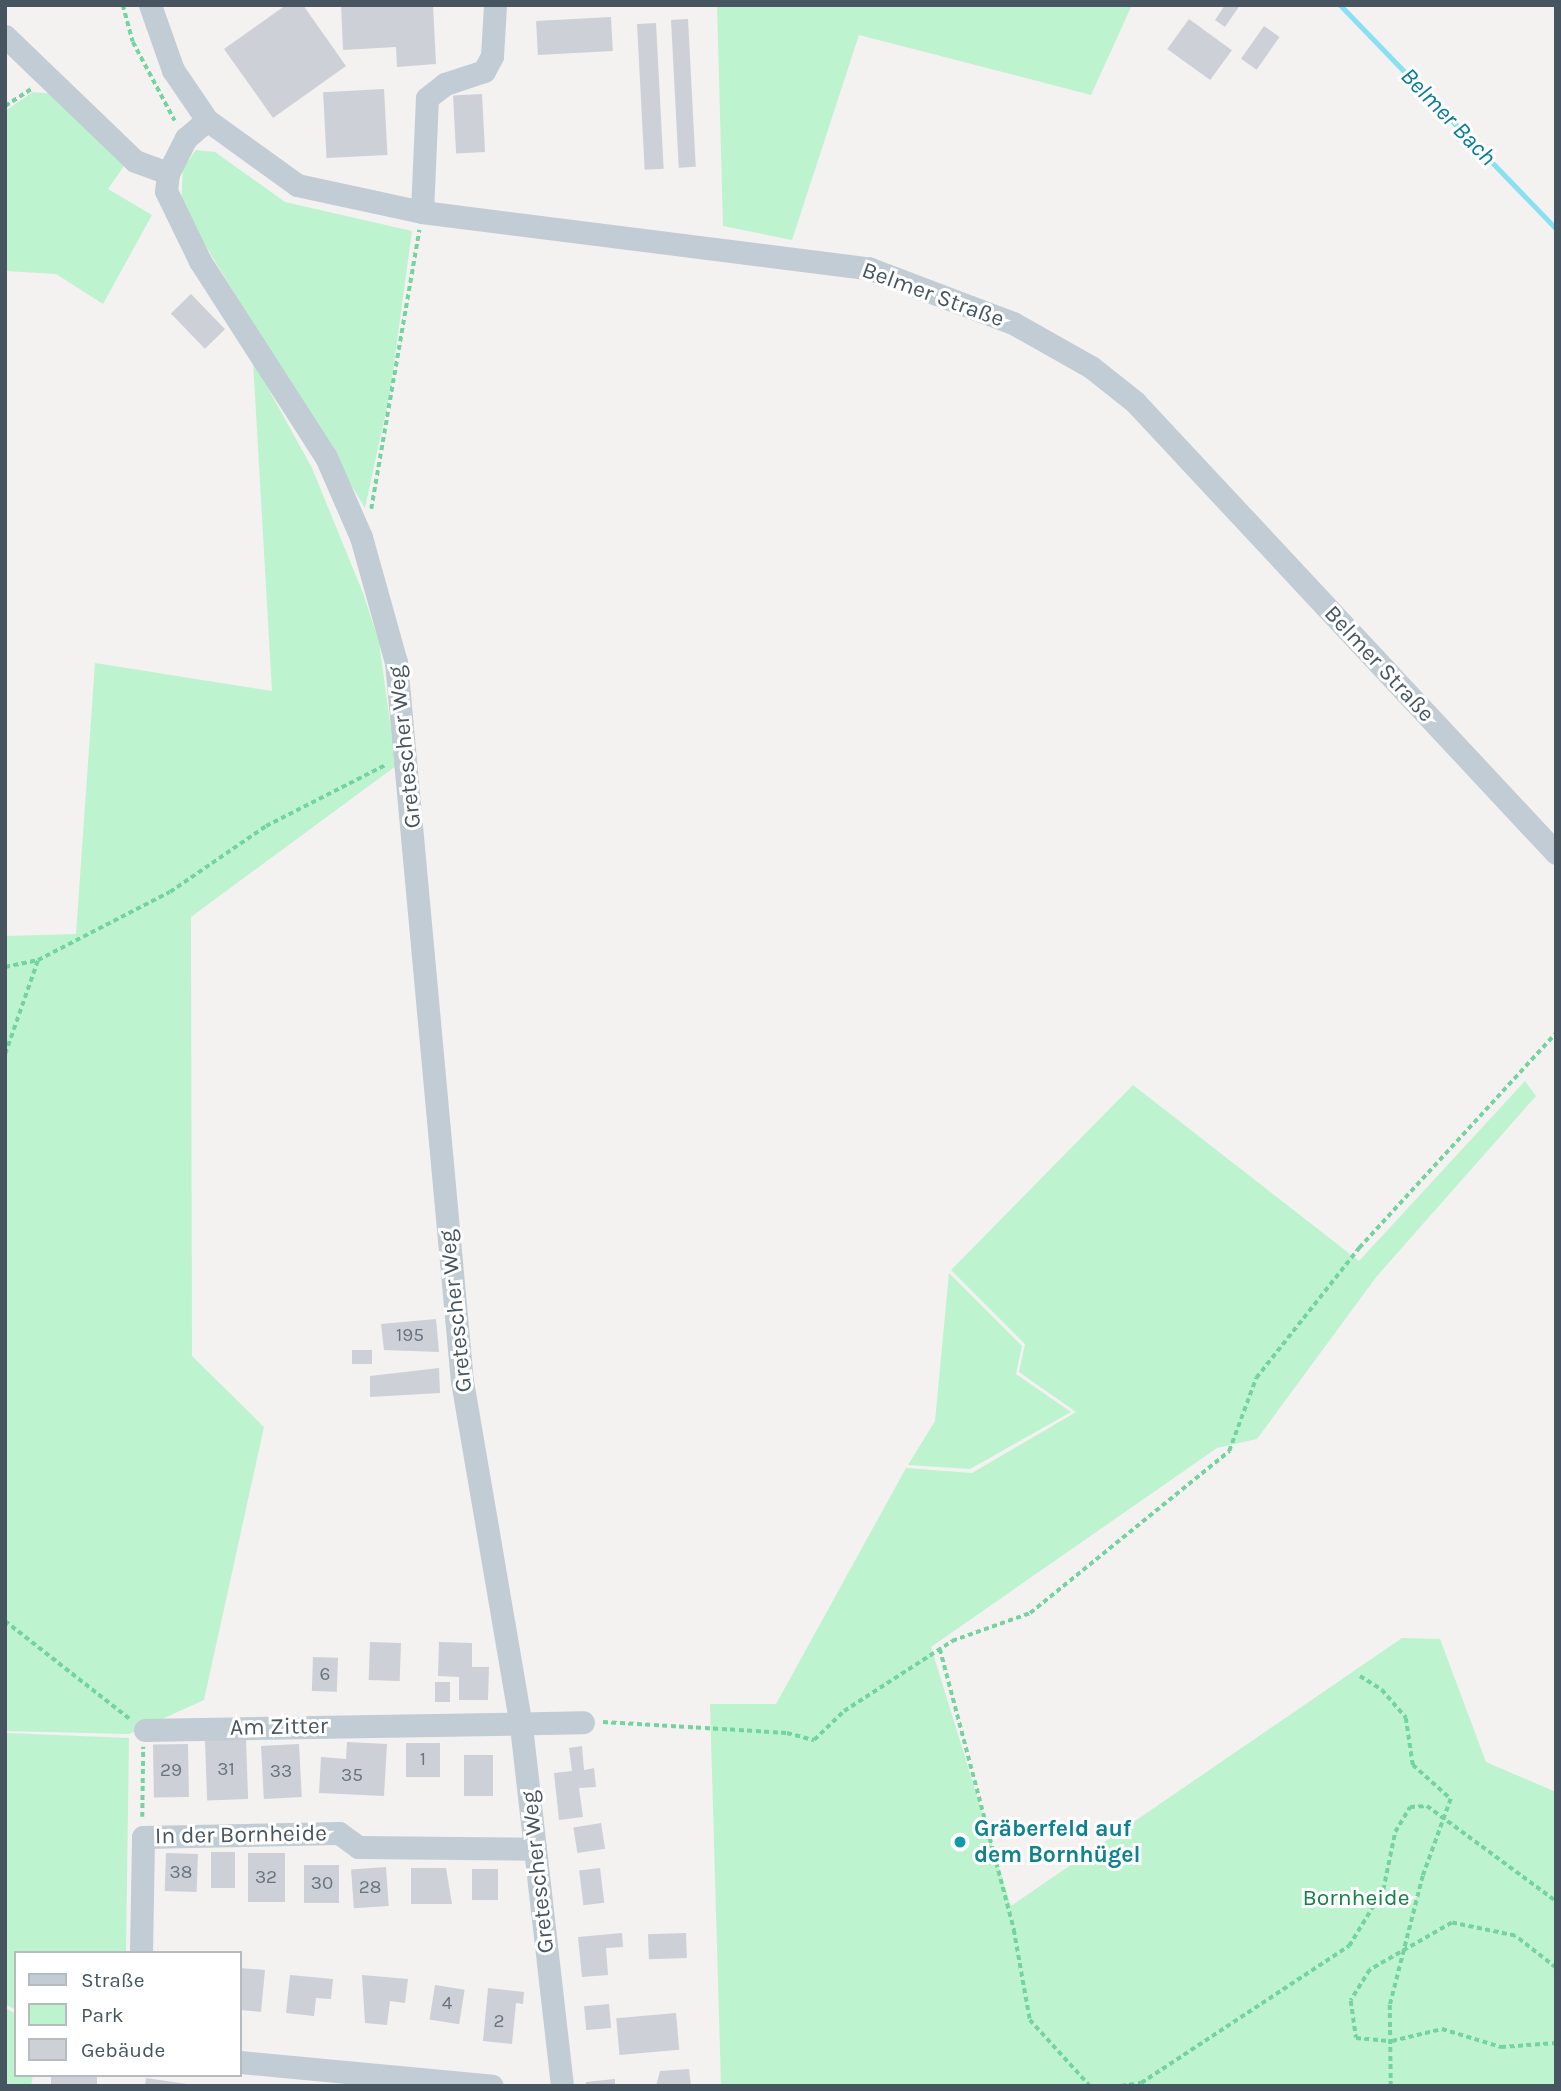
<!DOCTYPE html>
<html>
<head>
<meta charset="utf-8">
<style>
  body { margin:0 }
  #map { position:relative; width:1561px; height:2091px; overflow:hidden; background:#f4f1f1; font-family:Karla,sans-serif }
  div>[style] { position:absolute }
  .green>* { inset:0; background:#bef3d0 }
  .stream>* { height:5px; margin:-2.5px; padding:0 2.5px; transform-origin:2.5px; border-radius:2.5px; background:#88e0f3 }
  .building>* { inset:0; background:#cdd0d6; transform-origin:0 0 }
  .path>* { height:3.5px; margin-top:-1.75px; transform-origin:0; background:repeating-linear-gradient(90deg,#73d4a0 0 5px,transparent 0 8.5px) }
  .minor>* { height:23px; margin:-11.5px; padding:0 11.5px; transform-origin:11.5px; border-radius:11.5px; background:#c1ccd4 }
  .dots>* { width:19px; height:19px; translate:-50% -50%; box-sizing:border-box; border:4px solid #fff; border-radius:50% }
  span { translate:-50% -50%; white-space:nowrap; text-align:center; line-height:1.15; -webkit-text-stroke:6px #fff; paint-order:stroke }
  .number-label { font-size:19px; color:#68747e }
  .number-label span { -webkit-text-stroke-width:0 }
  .street-label { font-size:23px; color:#475560 }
  .culture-label { font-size:23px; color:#0d838f; font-weight:700 }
  .left { translate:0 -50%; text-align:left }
  .park-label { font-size:23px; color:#118345 }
  .water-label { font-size:24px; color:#057e97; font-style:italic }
  .frame { position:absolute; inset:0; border:7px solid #475560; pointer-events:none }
  .legend { position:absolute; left:14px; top:1951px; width:228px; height:126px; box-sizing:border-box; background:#fff; border:2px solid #b5bbbf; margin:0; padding:9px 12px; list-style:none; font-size:21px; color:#475560 }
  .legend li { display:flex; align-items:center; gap:14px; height:35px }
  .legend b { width:35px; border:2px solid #b5bbbf }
</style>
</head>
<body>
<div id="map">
  <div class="green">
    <div style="clip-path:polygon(717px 5px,1132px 5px,1091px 95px,859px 35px,792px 240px,723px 226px)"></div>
    <div style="clip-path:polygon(33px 92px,55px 94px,124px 166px,108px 189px,152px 215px,103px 304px,56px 274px,5px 271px,5px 111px)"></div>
    <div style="clip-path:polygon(196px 150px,215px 152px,285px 202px,412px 231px,390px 393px,365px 508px,181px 205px,183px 168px)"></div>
    <div style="clip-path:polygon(253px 361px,312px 468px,363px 593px,379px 642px,396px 766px,191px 917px,192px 1356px,264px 1427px,204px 1700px,129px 1734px,5px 1731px,5px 936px,76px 934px,95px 663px,272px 691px)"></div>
    <div style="clip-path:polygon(1525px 1081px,1536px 1096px,1377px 1276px,1257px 1439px,1217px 1448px,931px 1647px,1011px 1906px,1402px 1638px,1440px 1639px,1486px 1762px,1556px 1792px,1556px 2086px,721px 2086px,710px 1704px,776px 1704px,906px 1468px,972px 1473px,1076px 1412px,1019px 1372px,1025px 1344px,951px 1270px,1133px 1085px,1359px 1261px)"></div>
    <div style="clip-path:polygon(949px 1273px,1022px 1346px,1016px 1374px,1071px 1412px,970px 1469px,908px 1465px,935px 1421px)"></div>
    <div style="clip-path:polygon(7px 1733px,129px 1738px,126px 1953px,16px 1953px,16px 2010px,5px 2004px)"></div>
    <div style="clip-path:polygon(5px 2008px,16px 2014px,16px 2075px,33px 2075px,31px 2086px,5px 2086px)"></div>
  </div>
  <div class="stream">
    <div style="left:1340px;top:5px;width:311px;rotate:46deg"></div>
  </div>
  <div class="building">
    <div style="clip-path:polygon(286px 5px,303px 5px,346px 66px,273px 118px,224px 49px)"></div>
    <div style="clip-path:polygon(341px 5px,433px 5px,436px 64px,397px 67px,396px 47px,343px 50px)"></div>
    <div style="clip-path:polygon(1225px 5px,1240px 5px,1225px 27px,1215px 20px)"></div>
    <div style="left:611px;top:17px;width:34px;height:75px;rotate:87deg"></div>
    <div style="left:688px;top:19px;width:148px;height:17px;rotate:87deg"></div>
    <div style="left:1189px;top:19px;width:53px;height:37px;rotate:36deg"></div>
    <div style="left:656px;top:23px;width:146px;height:19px;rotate:87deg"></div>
    <div style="left:1264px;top:26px;width:19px;height:40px;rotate:35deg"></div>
    <div style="left:384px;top:89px;width:66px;height:61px;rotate:87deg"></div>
    <div style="left:482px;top:94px;width:58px;height:29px;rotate:87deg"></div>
    <div style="left:191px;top:294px;width:49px;height:28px;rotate:46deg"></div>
    <div style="clip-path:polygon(436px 1319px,439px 1352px,384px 1350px,381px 1324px)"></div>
    <div style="left:372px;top:1350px;width:14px;height:20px;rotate:90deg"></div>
    <div style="clip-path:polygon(439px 1368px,440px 1393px,370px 1397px,370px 1376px)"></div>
    <div style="left:370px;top:1642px;width:31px;height:38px;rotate:2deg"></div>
    <div style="clip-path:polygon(439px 1642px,472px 1643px,472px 1667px,489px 1667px,488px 1700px,459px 1700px,459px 1677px,438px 1676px)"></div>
    <div style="left:313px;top:1657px;width:25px;height:34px;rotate:2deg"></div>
    <div style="left:435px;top:1682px;width:15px;height:20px"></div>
    <div style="left:246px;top:1739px;width:60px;height:41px;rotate:88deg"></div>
    <div style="clip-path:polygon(347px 1742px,387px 1744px,384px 1796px,319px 1793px,321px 1757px,346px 1759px)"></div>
    <div style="left:440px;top:1743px;width:34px;height:34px;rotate:90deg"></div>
    <div style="left:188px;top:1744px;width:53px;height:35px;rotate:89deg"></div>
    <div style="left:299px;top:1744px;width:53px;height:38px;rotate:87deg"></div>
    <div style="clip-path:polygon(582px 1746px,584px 1770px,594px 1768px,596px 1787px,579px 1788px,583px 1817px,559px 1820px,554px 1773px,572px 1771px,569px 1748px)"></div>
    <div style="left:464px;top:1755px;width:29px;height:41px"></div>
    <div style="left:601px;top:1823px;width:26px;height:28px;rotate:81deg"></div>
    <div style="left:211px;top:1852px;width:24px;height:36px"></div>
    <div style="left:166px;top:1853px;width:32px;height:38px;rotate:2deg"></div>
    <div style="left:248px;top:1853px;width:37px;height:49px"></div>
    <div style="left:304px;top:1865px;width:35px;height:38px"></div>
    <div style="left:386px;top:1867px;width:39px;height:35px;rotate:86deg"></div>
    <div style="clip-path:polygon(411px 1868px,446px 1868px,452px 1904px,411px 1904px)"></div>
    <div style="left:600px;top:1868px;width:35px;height:21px;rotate:83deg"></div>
    <div style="left:472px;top:1869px;width:26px;height:31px"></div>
    <div style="clip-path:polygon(622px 1933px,623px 1947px,606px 1948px,608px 1975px,582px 1977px,578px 1937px)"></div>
    <div style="left:686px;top:1933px;width:25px;height:38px;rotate:88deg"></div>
    <div style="clip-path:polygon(240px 1968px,265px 1970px,261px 2012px,240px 2010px)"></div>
    <div style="clip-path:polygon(290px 1975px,333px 1979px,331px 1999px,316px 1998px,314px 2016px,286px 2013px)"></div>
    <div style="clip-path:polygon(362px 1975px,408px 1979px,405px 2003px,390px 2001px,387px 2025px,365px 2023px)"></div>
    <div style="left:435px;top:1985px;width:30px;height:35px;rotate:9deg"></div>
    <div style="clip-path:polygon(488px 1988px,524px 1992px,523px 2004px,516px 2003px,512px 2044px,483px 2041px)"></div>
    <div style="left:609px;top:2004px;width:24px;height:25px;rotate:85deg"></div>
    <div style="left:676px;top:2013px;width:37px;height:60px;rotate:85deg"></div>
    <div style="clip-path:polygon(689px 2069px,691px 2086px,656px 2086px,660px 2071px)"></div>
    <div style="left:51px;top:2075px;width:46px;height:11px"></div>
    <div style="clip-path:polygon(146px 2078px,187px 2084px,187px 2086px,145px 2086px)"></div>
    <div style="clip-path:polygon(615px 2079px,615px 2086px,586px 2086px,586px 2082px)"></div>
  </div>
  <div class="path">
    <div style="left:123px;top:5px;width:38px;rotate:75deg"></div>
    <div style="left:133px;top:42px;width:89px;rotate:62deg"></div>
    <div style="left:5px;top:106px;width:33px;rotate:-33deg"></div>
    <div style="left:371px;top:509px;width:283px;rotate:-80.2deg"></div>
    <div style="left:5px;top:967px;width:34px;rotate:-12deg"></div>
    <div style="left:38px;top:960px;width:148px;rotate:-27.3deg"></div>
    <div style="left:170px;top:892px;width:116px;rotate:-34.5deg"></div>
    <div style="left:266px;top:826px;width:134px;rotate:-27.1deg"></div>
    <div style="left:5px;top:1054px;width:100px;rotate:-70.7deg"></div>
    <div style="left:5px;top:1621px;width:159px;rotate:38.1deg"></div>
    <div style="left:940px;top:1649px;width:291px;rotate:75.2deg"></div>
    <div style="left:1014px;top:1930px;width:91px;rotate:79.9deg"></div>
    <div style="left:1030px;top:2020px;width:89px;rotate:47.7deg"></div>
    <div style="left:1360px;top:1676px;width:26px;rotate:32deg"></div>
    <div style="left:1382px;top:1690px;width:37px;rotate:49deg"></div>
    <div style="left:1406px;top:1718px;width:48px;rotate:81.5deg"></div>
    <div style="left:1413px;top:1765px;width:51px;rotate:41.8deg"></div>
    <div style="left:1451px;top:1799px;width:82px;rotate:110deg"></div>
    <div style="left:1423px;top:1876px;width:133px;rotate:104.3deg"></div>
    <div style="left:1390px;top:2005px;width:81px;rotate:89.3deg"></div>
    <div style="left:603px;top:1722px;width:184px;rotate:3.4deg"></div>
    <div style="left:787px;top:1733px;width:28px;rotate:15deg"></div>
    <div style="left:814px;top:1740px;width:42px;rotate:-44deg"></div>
    <div style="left:844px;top:1711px;width:129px;rotate:-32.9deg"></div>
    <div style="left:952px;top:1641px;width:83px;rotate:-19.7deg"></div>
    <div style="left:1030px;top:1613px;width:257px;rotate:-39.1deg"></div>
    <div style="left:1229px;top:1451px;width:78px;rotate:-69.7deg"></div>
    <div style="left:1256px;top:1378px;width:166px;rotate:-51.6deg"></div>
    <div style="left:1359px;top:1248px;width:292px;rotate:-47.5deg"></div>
    <div style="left:142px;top:1817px;width:70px;rotate:-89.2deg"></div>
    <div style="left:1556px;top:1968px;width:52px;rotate:-142deg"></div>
    <div style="left:1515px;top:1936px;width:64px;rotate:-168.3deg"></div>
    <div style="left:1452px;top:1923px;width:95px;rotate:150.2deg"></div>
    <div style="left:1370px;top:1970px;width:36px;rotate:122deg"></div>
    <div style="left:1351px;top:2001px;width:37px;rotate:82deg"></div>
    <div style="left:1356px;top:2038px;width:36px;rotate:5deg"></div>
    <div style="left:1392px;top:2041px;width:51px;rotate:-13.5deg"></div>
    <div style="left:1442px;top:2029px;width:62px;rotate:17deg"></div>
    <div style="left:1501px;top:2047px;width:55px;rotate:-4.2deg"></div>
    <div style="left:1121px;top:2086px;width:20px;rotate:-9deg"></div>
    <div style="left:1141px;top:2083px;width:249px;rotate:-33.4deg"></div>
    <div style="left:1349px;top:1946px;width:66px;rotate:-58.7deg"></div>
    <div style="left:1383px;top:1890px;width:59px;rotate:-78.3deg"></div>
    <div style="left:1395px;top:1832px;width:29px;rotate:-59deg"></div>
    <div style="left:1410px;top:1807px;width:17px;rotate:-3deg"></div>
    <div style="left:1427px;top:1806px;width:160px;rotate:36.4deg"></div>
  </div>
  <div class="minor">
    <div style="left:150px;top:5px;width:69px;rotate:70.5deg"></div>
    <div style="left:173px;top:70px;width:60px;rotate:55.8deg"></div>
    <div style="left:207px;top:120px;width:111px;rotate:35.8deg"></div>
    <div style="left:297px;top:185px;width:128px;rotate:12.2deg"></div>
    <div style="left:422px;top:212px;width:450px;rotate:7.2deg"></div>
    <div style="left:868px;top:268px;width:155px;rotate:20.8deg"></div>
    <div style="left:1013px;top:323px;width:90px;rotate:29.4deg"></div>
    <div style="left:1091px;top:367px;width:56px;rotate:38.5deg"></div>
    <div style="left:1135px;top:402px;width:617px;rotate:46.97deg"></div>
    <div style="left:5px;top:36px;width:180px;rotate:43.9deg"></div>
    <div style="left:135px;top:161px;width:35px;rotate:20deg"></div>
    <div style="left:207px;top:120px;width:28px;rotate:139deg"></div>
    <div style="left:186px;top:138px;width:39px;rotate:117deg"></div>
    <div style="left:168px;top:173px;width:18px;rotate:96deg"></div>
    <div style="left:166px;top:191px;width:78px;rotate:64.1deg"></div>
    <div style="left:200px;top:261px;width:233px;rotate:57.3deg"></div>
    <div style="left:326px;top:457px;width:87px;rotate:66.4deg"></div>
    <div style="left:361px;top:537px;width:130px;rotate:74.4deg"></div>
    <div style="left:396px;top:662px;width:722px;rotate:84.76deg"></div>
    <div style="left:462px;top:1381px;width:350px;rotate:80.3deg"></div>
    <div style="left:521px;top:1726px;width:362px;rotate:83.5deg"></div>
    <div style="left:422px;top:212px;width:114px;rotate:-87.5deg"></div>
    <div style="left:427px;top:98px;width:23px;rotate:-38deg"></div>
    <div style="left:445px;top:84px;width:41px;rotate:-18.4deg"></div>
    <div style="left:484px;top:71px;width:17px;rotate:-62deg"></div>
    <div style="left:492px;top:56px;width:51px;rotate:-86.6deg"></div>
    <div style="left:145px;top:1730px;width:438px;rotate:-1deg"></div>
    <div style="left:141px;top:1953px;width:116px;rotate:-89deg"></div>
    <div style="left:143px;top:1837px;width:196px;rotate:-1.2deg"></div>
    <div style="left:339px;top:1833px;width:24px;rotate:36deg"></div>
    <div style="left:358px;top:1847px;width:177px;rotate:0.6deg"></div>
    <div style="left:240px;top:2062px;width:253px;rotate:5.4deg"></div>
  </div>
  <div class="dots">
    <div style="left:960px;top:1842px;background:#0f9aa8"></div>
  </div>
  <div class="number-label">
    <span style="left:410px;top:1336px">195</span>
    <span style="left:325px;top:1675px">6</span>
    <span style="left:423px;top:1760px">1</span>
    <span style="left:226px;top:1770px">31</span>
    <span style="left:171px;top:1771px">29</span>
    <span style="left:281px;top:1772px">33</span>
    <span style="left:352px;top:1776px">35</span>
    <span style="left:181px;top:1873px">38</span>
    <span style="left:266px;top:1878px">32</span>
    <span style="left:322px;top:1884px">30</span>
    <span style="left:370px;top:1888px">28</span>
    <span style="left:447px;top:2004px">4</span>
    <span style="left:499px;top:2022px">2</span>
  </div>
  <div class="street-label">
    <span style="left:933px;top:295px;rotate:20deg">Belmer Straße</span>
    <span style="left:1379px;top:664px;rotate:47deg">Belmer Straße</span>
    <span style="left:405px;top:747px;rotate:-96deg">Gretescher Weg</span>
    <span style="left:456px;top:1311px;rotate:-96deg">Gretescher Weg</span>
    <span style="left:279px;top:1727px;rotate:-1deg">Am Zitter</span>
    <span style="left:241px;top:1835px;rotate:-1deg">In der Bornheide</span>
    <span style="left:538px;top:1872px;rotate:-96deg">Gretescher Weg</span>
  </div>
  <div class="culture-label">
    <span class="left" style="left:974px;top:1842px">Gräberfeld auf<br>dem Bornhügel</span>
  </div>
  <div class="park-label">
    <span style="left:1356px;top:1898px">Bornheide</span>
  </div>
  <div class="water-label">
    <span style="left:1448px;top:117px;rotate:46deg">Belmer Bach</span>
  </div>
  <div class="frame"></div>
  <ul class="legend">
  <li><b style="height:9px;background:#c1ccd4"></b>Straße</li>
  <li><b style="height:19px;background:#bef3d0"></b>Park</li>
  <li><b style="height:19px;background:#cdd0d6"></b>Gebäude</li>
  </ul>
</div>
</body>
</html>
